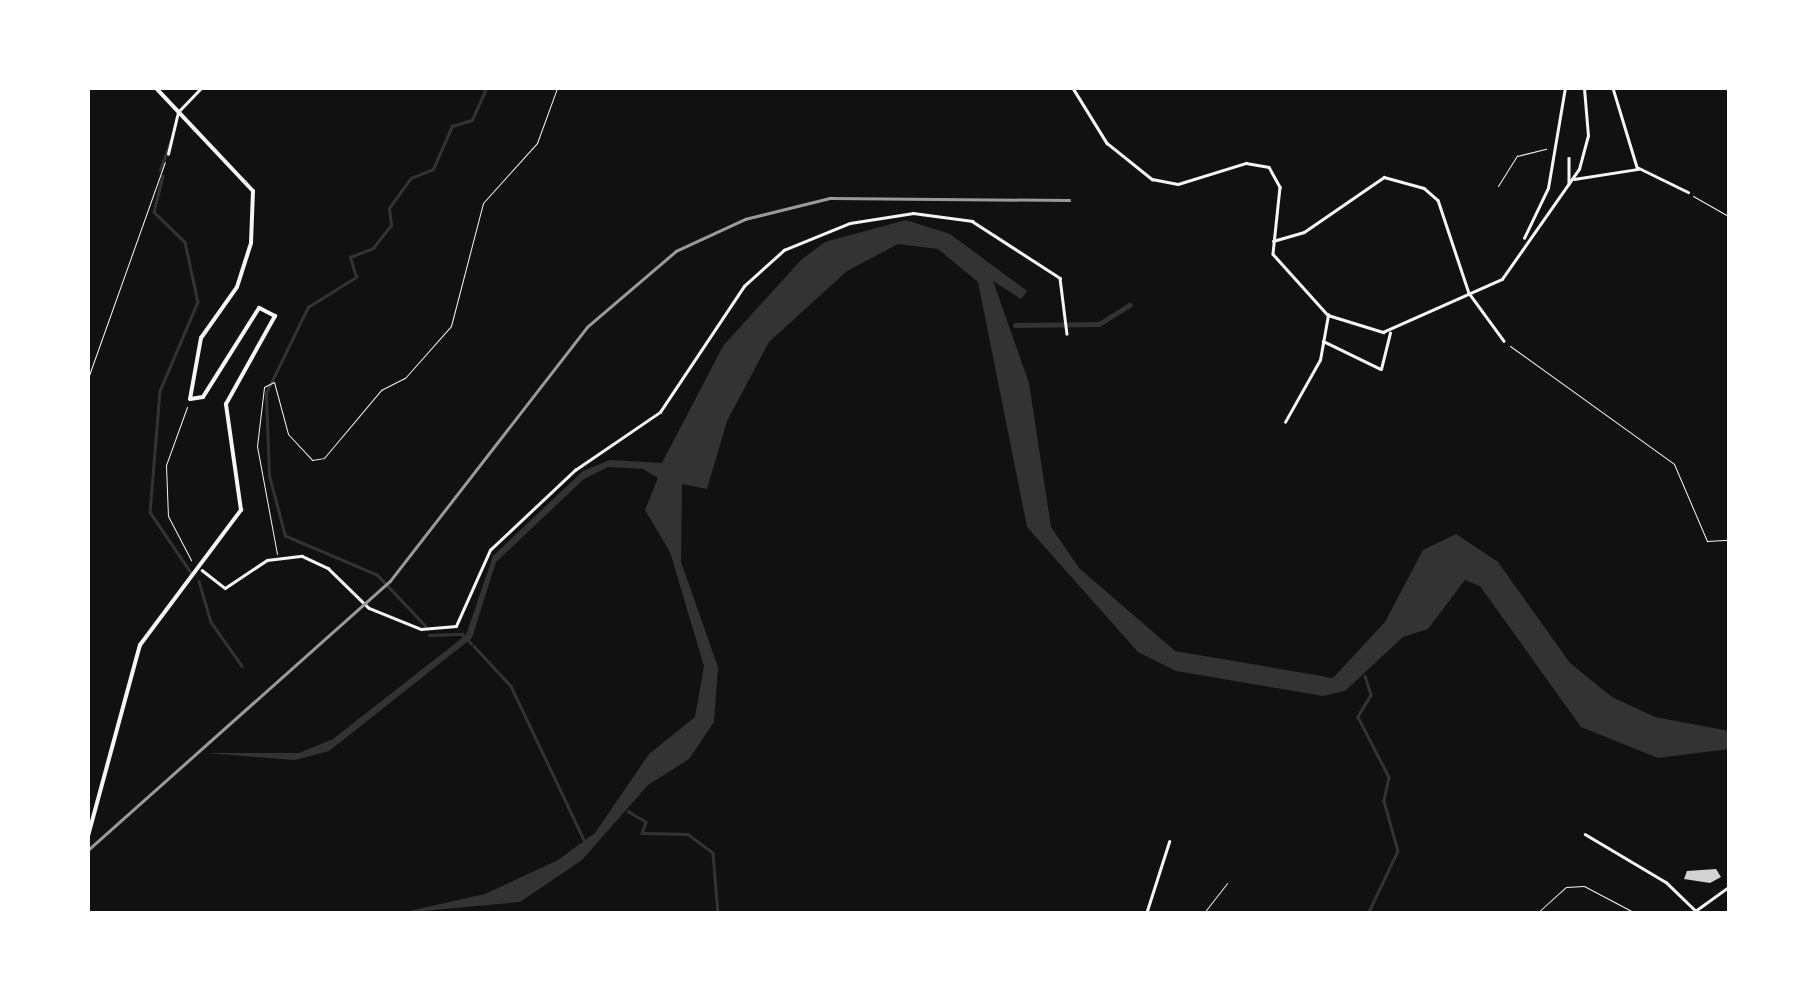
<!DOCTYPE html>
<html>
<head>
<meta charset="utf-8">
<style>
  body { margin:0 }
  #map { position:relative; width:1817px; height:1001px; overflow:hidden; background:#111; font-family:"Open Sans",sans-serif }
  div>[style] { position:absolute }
  .water>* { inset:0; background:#333 }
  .stream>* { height:2.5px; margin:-1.25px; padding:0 1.25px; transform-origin:1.25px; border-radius:1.25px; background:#333 }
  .canal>* { height:5px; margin:-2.5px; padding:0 2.5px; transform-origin:2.5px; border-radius:2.5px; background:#333 }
  .building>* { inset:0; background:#d3d3d3 }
  .path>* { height:1px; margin:-0.5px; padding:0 0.5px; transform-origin:0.5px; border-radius:0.5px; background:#f5f5f5 }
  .minor>* { height:2.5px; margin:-1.25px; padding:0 1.25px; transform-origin:1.25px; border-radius:1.25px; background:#f5f5f5 }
  .tertiary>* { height:4px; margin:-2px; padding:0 2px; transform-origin:2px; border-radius:2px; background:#f5f5f5 }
  .rail>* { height:2.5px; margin:-1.25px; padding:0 1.25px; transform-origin:1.25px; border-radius:1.25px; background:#9a9a9a }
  span { translate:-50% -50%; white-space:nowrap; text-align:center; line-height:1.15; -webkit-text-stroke:10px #fff; paint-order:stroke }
  .frame { position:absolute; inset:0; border:90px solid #fff; pointer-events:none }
</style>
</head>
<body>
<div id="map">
  <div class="water">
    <div style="clip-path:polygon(906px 220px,950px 234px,1027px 291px,1021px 299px,993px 281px,1029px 383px,1051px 527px,1079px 568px,1175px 651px,1333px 678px,1385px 622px,1423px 550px,1456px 534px,1498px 562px,1570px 663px,1612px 697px,1655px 717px,1729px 731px,1729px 749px,1658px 758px,1581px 727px,1480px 586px,1465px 580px,1428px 629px,1403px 637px,1345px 691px,1323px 696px,1176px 671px,1138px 652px,1027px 527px,978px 282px,938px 249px,898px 244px,847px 271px,769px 342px,727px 421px,707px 489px,682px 484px,681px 562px,718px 667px,714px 722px,689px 759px,648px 785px,582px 860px,520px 902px,400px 913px,485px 894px,558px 860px,595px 833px,649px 754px,695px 717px,704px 666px,670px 552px,645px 510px,658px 478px,643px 469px,608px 467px,584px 479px,496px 562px,472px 638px,329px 751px,295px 760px,206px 753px,299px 753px,333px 739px,466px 635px,493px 556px,583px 471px,610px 460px,662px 463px,723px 346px,801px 260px,825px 242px)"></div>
  </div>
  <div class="stream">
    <div style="left:160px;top:170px;width:30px;rotate:-70deg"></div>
    <div style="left:163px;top:176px;width:37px;rotate:104deg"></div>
    <div style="left:154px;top:212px;width:43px;rotate:44.1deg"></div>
    <div style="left:185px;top:242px;width:61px;rotate:77.8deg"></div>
    <div style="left:198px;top:302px;width:97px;rotate:113.1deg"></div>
    <div style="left:160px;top:391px;width:121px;rotate:94.7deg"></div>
    <div style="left:150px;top:512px;width:75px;rotate:55.9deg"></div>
    <div style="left:199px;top:581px;width:43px;rotate:73.7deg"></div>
    <div style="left:211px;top:622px;width:54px;rotate:54.8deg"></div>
    <div style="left:425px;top:626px;width:70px;rotate:-133.3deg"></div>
    <div style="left:377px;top:575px;width:100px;rotate:-157deg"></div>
    <div style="left:285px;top:536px;width:62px;rotate:-104.9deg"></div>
    <div style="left:269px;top:476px;width:83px;rotate:-92.1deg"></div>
    <div style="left:266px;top:393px;width:96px;rotate:-64deg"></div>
    <div style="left:308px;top:307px;width:57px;rotate:-32deg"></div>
    <div style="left:356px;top:277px;width:21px;rotate:-107deg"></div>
    <div style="left:350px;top:257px;width:25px;rotate:-21deg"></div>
    <div style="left:373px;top:248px;width:29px;rotate:-52deg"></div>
    <div style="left:391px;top:225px;width:17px;rotate:-97deg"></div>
    <div style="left:389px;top:208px;width:37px;rotate:-54deg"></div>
    <div style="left:411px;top:178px;width:24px;rotate:-22deg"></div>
    <div style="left:433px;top:169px;width:47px;rotate:-66.2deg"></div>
    <div style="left:452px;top:126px;width:21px;rotate:-17deg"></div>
    <div style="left:472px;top:120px;width:35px;rotate:-66deg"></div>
    <div style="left:429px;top:635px;width:33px;rotate:-2deg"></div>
    <div style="left:462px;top:634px;width:13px;rotate:45deg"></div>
    <div style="left:474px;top:646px;width:54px;rotate:47.2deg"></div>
    <div style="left:511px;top:686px;width:173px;rotate:64.6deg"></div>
    <div style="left:1365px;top:676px;width:20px;rotate:72deg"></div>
    <div style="left:1371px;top:695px;width:26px;rotate:121deg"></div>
    <div style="left:1358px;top:717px;width:68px;rotate:62.7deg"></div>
    <div style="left:1389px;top:777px;width:25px;rotate:102deg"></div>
    <div style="left:1384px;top:801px;width:52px;rotate:74.4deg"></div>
    <div style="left:1398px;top:851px;width:70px;rotate:115.5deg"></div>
    <div style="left:628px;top:811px;width:21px;rotate:31deg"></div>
    <div style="left:646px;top:822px;width:12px;rotate:110deg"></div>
    <div style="left:642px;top:833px;width:46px;rotate:1.2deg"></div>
    <div style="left:688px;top:834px;width:31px;rotate:37deg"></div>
    <div style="left:713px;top:853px;width:61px;rotate:85.3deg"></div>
  </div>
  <div class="canal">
    <div style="left:1015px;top:325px;width:84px;rotate:-0.7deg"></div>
    <div style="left:1099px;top:324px;width:36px;rotate:-32deg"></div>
  </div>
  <div class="building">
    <div style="clip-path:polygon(1716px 869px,1721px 877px,1710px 883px,1684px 879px,1687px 871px)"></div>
  </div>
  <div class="path">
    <div style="left:1498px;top:186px;width:36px;rotate:-58deg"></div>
    <div style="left:1517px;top:156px;width:30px;rotate:-14deg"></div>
    <div style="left:1693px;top:196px;width:43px;rotate:29.6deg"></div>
    <div style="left:1510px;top:346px;width:202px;rotate:35.7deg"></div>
    <div style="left:1674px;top:464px;width:84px;rotate:66.8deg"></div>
    <div style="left:1707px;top:541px;width:22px;rotate:-3deg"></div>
    <div style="left:88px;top:378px;width:229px;rotate:-70.4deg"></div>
    <div style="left:187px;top:407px;width:62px;rotate:109.9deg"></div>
    <div style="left:166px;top:465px;width:51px;rotate:87.8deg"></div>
    <div style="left:168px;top:516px;width:50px;rotate:62.4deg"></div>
    <div style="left:277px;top:554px;width:110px;rotate:-100.5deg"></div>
    <div style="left:257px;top:446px;width:59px;rotate:-83.2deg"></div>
    <div style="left:264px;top:387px;width:11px;rotate:-27deg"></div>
    <div style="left:274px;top:382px;width:54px;rotate:74.9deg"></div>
    <div style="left:288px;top:434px;width:35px;rotate:47deg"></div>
    <div style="left:312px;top:460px;width:12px;rotate:-9deg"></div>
    <div style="left:324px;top:458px;width:89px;rotate:-50deg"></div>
    <div style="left:381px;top:390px;width:27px;rotate:-27deg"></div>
    <div style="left:405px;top:378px;width:69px;rotate:-48.5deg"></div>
    <div style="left:451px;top:326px;width:127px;rotate:-75.4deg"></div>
    <div style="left:483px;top:203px;width:81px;rotate:-48deg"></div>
    <div style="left:537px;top:143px;width:59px;rotate:-70deg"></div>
    <div style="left:1203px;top:914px;width:39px;rotate:-52deg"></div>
    <div style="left:1536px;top:914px;width:40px;rotate:-42deg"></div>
    <div style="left:1566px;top:887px;width:18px;rotate:-3deg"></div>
    <div style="left:1584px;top:886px;width:60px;rotate:27.8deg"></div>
  </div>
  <div class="minor">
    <div style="left:1073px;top:88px;width:65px;rotate:58.3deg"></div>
    <div style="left:1107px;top:143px;width:58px;rotate:38.7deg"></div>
    <div style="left:1152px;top:179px;width:26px;rotate:11deg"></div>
    <div style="left:1178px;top:184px;width:71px;rotate:-17.2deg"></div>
    <div style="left:1246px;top:163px;width:23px;rotate:10deg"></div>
    <div style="left:1269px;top:167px;width:23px;rotate:61deg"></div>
    <div style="left:1280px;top:187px;width:67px;rotate:96deg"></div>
    <div style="left:1273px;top:254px;width:82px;rotate:48deg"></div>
    <div style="left:1328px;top:315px;width:58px;rotate:17.2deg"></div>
    <div style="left:1383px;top:332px;width:130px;rotate:-24deg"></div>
    <div style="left:1502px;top:279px;width:134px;rotate:-55deg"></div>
    <div style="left:1579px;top:169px;width:34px;rotate:-75deg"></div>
    <div style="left:1588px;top:136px;width:48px;rotate:-94.8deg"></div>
    <div style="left:1613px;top:88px;width:83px;rotate:73.1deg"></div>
    <div style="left:1637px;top:167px;width:57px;rotate:26.1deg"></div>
    <div style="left:168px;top:154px;width:43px;rotate:-76.6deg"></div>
    <div style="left:178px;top:112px;width:33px;rotate:-46deg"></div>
    <div style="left:1569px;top:158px;width:26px;rotate:90deg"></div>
    <div style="left:1574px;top:179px;width:65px;rotate:-8.9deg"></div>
    <div style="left:1524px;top:238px;width:55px;rotate:-64.4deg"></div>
    <div style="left:1548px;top:188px;width:101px;rotate:-80.4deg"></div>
    <div style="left:1273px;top:241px;width:32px;rotate:-16deg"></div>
    <div style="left:1304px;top:232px;width:97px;rotate:-34.5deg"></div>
    <div style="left:1384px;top:177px;width:41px;rotate:15.4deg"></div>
    <div style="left:1424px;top:188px;width:18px;rotate:41deg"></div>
    <div style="left:1438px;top:200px;width:98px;rotate:71.6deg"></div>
    <div style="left:1469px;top:293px;width:59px;rotate:53.9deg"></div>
    <div style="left:1323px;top:341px;width:64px;rotate:25.8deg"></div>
    <div style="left:1381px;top:369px;width:37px;rotate:-76deg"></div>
    <div style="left:1285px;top:422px;width:71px;rotate:-60.6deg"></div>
    <div style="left:1320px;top:360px;width:46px;rotate:-79.9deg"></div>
    <div style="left:202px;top:570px;width:29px;rotate:38deg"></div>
    <div style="left:225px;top:588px;width:50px;rotate:-33.7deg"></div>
    <div style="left:267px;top:560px;width:35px;rotate:-7deg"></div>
    <div style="left:302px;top:556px;width:29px;rotate:25deg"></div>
    <div style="left:328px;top:568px;width:57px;rotate:44.3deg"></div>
    <div style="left:369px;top:608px;width:56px;rotate:22deg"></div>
    <div style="left:421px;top:629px;width:35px;rotate:-5deg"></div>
    <div style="left:456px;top:626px;width:83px;rotate:-65.9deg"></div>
    <div style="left:490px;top:550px;width:117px;rotate:-43.3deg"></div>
    <div style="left:575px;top:470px;width:103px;rotate:-34.3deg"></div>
    <div style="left:660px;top:412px;width:151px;rotate:-56.3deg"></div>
    <div style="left:744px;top:286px;width:54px;rotate:-42deg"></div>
    <div style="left:784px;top:250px;width:71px;rotate:-22.2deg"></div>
    <div style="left:850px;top:223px;width:64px;rotate:-9deg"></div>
    <div style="left:913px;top:213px;width:60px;rotate:7.7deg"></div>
    <div style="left:972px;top:221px;width:105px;rotate:32.9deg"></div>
    <div style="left:1060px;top:278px;width:56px;rotate:82.9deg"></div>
    <div style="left:1585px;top:834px;width:94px;rotate:30.7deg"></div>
    <div style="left:1666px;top:882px;width:46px;rotate:44.1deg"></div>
    <div style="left:1146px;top:914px;width:76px;rotate:-72.3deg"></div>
    <div style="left:1691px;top:914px;width:48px;rotate:-35.7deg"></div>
  </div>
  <div class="tertiary">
    <div style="left:88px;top:836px;width:198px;rotate:-74.8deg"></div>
    <div style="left:140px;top:645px;width:169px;rotate:-53.2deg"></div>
    <div style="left:241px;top:510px;width:107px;rotate:-98.1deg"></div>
    <div style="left:226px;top:404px;width:101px;rotate:-60.9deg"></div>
    <div style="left:275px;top:316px;width:18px;rotate:-153deg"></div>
    <div style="left:259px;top:308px;width:105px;rotate:122.2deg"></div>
    <div style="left:203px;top:397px;width:13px;rotate:171deg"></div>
    <div style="left:190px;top:399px;width:62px;rotate:-79.8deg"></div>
    <div style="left:201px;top:338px;width:62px;rotate:-54.8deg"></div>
    <div style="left:237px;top:287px;width:46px;rotate:-72.3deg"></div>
    <div style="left:251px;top:243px;width:52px;rotate:-87.8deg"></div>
    <div style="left:253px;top:191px;width:141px;rotate:-133.3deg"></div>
  </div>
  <div class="rail">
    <div style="left:88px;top:850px;width:404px;rotate:-41.7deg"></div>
    <div style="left:390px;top:581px;width:321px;rotate:-52.2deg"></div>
    <div style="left:587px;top:327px;width:117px;rotate:-40.5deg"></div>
    <div style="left:676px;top:251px;width:76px;rotate:-24.9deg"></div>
    <div style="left:745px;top:219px;width:88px;rotate:-13.9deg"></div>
    <div style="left:830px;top:198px;width:239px;rotate:0.5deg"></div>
  </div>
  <div class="frame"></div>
</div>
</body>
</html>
